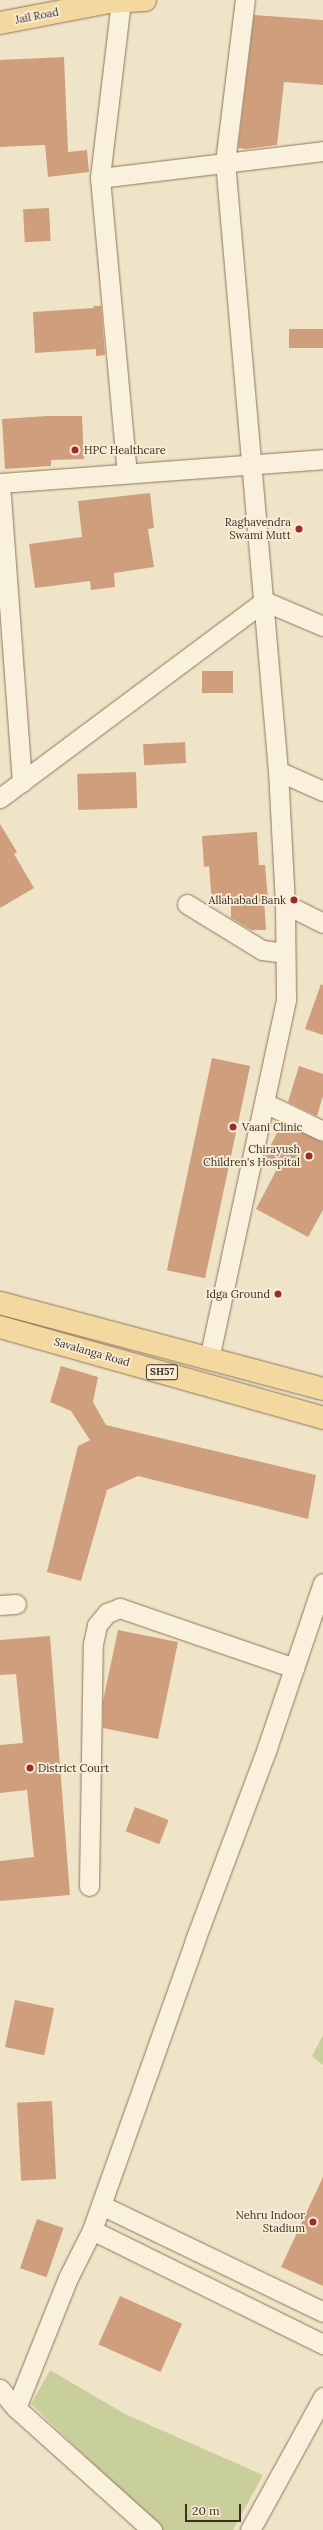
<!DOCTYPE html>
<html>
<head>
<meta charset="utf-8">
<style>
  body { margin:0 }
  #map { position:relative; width:323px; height:2530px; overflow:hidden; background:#f0e4c8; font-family:Lora,serif }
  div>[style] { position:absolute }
  .green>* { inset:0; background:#c9cf9b }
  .building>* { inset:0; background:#cf9f7d; transform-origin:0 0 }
  .roads { filter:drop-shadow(0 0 1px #8d765c) drop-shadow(0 0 1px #8d765c) }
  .minor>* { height:19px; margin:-9.5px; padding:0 9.5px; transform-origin:9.5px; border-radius:9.5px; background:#faf1dc }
  .major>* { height:22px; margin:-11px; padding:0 11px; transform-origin:11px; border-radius:11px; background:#f3d9a0 }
  .dots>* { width:11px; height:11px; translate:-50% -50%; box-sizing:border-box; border:2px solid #f7eed8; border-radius:50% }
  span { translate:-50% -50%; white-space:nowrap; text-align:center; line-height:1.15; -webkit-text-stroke:3.5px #f7eed8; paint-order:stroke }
  .shield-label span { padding:1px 3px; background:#f7eed8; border:1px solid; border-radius:3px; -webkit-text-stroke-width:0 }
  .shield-label { font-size:10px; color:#3d2e20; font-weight:700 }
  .street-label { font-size:11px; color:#3d2e20 }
  .poi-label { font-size:11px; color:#3d2e20 }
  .left { translate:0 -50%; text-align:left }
  .right { translate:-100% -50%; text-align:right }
  .scale { position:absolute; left:185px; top:2504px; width:56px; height:18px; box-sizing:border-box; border:2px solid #3d2e20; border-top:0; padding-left:5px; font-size:12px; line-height:14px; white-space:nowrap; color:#3d2e20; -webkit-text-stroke:3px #f7eed8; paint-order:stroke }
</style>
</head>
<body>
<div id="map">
  <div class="green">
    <div style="clip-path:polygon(323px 2035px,323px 2065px,312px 2056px)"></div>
    <div style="clip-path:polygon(50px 2370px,125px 2414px,263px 2475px,233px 2530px,162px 2530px,31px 2404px)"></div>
  </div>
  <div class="building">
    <div style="clip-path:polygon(254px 15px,323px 20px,323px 85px,284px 82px,277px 145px,246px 149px,238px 148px)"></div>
    <div style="clip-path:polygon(64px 57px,68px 152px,87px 150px,89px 172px,48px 177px,45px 145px,0 147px,0 60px)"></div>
    <div style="left:49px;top:208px;width:33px;height:26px;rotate:87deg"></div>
    <div style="clip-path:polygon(93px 306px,101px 306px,105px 355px,96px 356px,96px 349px,35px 353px,33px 312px,94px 308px)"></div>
    <div style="left:289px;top:329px;width:34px;height:19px"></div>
    <div style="clip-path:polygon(47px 416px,82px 416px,84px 459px,51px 460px,51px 466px,5px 469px,2px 419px)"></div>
    <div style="clip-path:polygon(150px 493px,154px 528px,148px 529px,154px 567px,114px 573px,115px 587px,91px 590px,90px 581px,35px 588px,29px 544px,82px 537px,78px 501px)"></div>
    <div style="left:202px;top:671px;width:31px;height:22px"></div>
    <div style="left:185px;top:742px;width:21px;height:42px;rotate:87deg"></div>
    <div style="left:136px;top:772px;width:36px;height:59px;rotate:88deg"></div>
    <div style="clip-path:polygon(0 824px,17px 852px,14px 854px,34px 888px,0 908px)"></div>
    <div style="clip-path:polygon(257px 832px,259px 865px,265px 865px,268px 898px,264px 898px,266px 930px,251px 930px,231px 918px,231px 901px,212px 902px,209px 866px,204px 867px,202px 836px)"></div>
    <div style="clip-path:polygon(321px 984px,323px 985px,323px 1035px,305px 1029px)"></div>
    <div style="left:212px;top:1058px;width:39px;height:217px;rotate:12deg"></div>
    <div style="clip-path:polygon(299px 1066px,323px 1074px,323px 1096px,317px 1116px,288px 1102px)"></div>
    <div style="clip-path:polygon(282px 1123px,323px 1142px,323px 1210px,308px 1237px,256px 1209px,277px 1169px,262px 1162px)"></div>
    <div style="clip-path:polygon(61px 1366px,98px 1377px,93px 1402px,106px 1425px,316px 1475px,308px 1519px,138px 1476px,107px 1490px,81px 1581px,47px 1572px,78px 1446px,90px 1440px,71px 1411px,50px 1402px)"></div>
    <div style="clip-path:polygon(118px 1630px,178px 1642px,158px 1739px,103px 1728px,103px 1701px)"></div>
    <div style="clip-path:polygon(50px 1636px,70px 1895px,0 1901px,0 1861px,34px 1857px,27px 1790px,0 1793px,0 1745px,23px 1743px,16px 1674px,0 1675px,0 1640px)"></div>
    <div style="left:135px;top:1807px;width:36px;height:26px;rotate:21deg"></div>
    <div style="left:15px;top:2000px;width:40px;height:48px;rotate:12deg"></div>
    <div style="left:52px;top:2101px;width:78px;height:35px;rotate:87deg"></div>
    <div style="clip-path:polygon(323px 2177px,323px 2286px,281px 2267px)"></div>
    <div style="left:37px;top:2219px;width:28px;height:52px;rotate:19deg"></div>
    <div style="left:120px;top:2296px;width:68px;height:53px;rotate:24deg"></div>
  </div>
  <div class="roads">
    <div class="minor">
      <div style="left:121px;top:1px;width:178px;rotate:96.8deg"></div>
      <div style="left:100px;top:178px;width:296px;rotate:84.8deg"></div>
      <div style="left:100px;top:178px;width:225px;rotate:-6.9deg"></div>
      <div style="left:0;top:483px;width:324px;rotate:-4.2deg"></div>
      <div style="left:0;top:483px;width:300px;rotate:85.8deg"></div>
      <div style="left:278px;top:771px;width:49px;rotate:24deg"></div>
      <div style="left:0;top:798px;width:329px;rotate:-36.7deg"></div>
      <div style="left:264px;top:601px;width:64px;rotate:23deg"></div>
      <div style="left:187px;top:904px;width:88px;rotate:31.5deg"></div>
      <div style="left:262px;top:950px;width:23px;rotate:7deg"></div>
      <div style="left:285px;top:904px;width:42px;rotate:26.6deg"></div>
      <div style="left:265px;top:1103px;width:64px;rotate:25.8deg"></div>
      <div style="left:209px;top:1359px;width:368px;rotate:-77.9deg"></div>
      <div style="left:286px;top:999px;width:95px;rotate:-90.6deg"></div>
      <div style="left:285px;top:904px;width:133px;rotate:-93deg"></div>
      <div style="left:278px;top:771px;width:611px;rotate:-94.97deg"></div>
      <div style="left:225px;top:162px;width:163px;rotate:-83deg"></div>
      <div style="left:0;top:1605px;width:16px;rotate:-4deg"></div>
      <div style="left:89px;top:1886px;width:242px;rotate:-89.1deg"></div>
      <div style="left:93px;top:1644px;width:19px;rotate:-78deg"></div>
      <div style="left:97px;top:1625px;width:16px;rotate:-50deg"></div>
      <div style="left:107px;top:1613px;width:14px;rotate:-21deg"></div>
      <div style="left:120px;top:1608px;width:184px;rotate:19deg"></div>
      <div style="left:101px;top:2205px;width:246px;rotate:25.7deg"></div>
      <div style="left:92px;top:2230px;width:258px;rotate:26.3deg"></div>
      <div style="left:0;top:2389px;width:25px;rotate:50deg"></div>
      <div style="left:16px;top:2408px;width:140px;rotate:-68.2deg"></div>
      <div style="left:68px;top:2278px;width:54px;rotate:-63.4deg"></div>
      <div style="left:92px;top:2230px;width:308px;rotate:-70.4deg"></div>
      <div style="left:195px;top:1940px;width:205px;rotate:-69.4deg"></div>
      <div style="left:267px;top:1748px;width:174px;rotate:-71.3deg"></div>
      <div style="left:16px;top:2408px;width:183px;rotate:41.9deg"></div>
      <div style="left:250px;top:2530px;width:152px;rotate:-61.2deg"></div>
    </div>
    <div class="major">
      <div style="left:0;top:23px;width:111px;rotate:-10.9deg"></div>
      <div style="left:109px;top:2px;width:36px;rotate:-3deg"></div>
      <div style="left:0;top:1303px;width:334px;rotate:14.9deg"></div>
      <div style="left:0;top:1327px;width:336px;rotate:15.7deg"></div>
    </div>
  </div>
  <div class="dots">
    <div style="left:75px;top:450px;background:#9e2a2b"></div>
    <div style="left:299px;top:529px;background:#9e2a2b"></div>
    <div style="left:294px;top:900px;background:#9e2a2b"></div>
    <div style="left:233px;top:1127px;background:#9e2a2b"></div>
    <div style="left:309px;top:1156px;background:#9e2a2b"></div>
    <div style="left:278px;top:1294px;background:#9e2a2b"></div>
    <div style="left:30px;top:1768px;background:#9e2a2b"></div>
    <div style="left:313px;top:2222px;background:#9e2a2b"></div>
  </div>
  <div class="shield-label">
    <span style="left:162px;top:1372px">SH57</span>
  </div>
  <div class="street-label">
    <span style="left:37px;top:16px;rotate:-11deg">Jail Road</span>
    <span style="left:92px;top:1352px;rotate:16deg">Savalanga Road</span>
  </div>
  <div class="poi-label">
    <span class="left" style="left:84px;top:450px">HPC Healthcare</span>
    <span class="right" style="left:291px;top:529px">Raghavendra<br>Swami Mutt</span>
    <span class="right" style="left:286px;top:900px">Allahabad Bank</span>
    <span class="left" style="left:242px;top:1127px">Vaani Clinic</span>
    <span class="right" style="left:300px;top:1156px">Chirayush<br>Children's Hospital</span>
    <span class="right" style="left:270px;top:1294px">Idga Ground</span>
    <span class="left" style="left:38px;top:1768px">District Court</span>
    <span class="right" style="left:305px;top:2222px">Nehru Indoor<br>Stadium</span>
  </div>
  <div class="scale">20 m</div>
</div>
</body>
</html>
